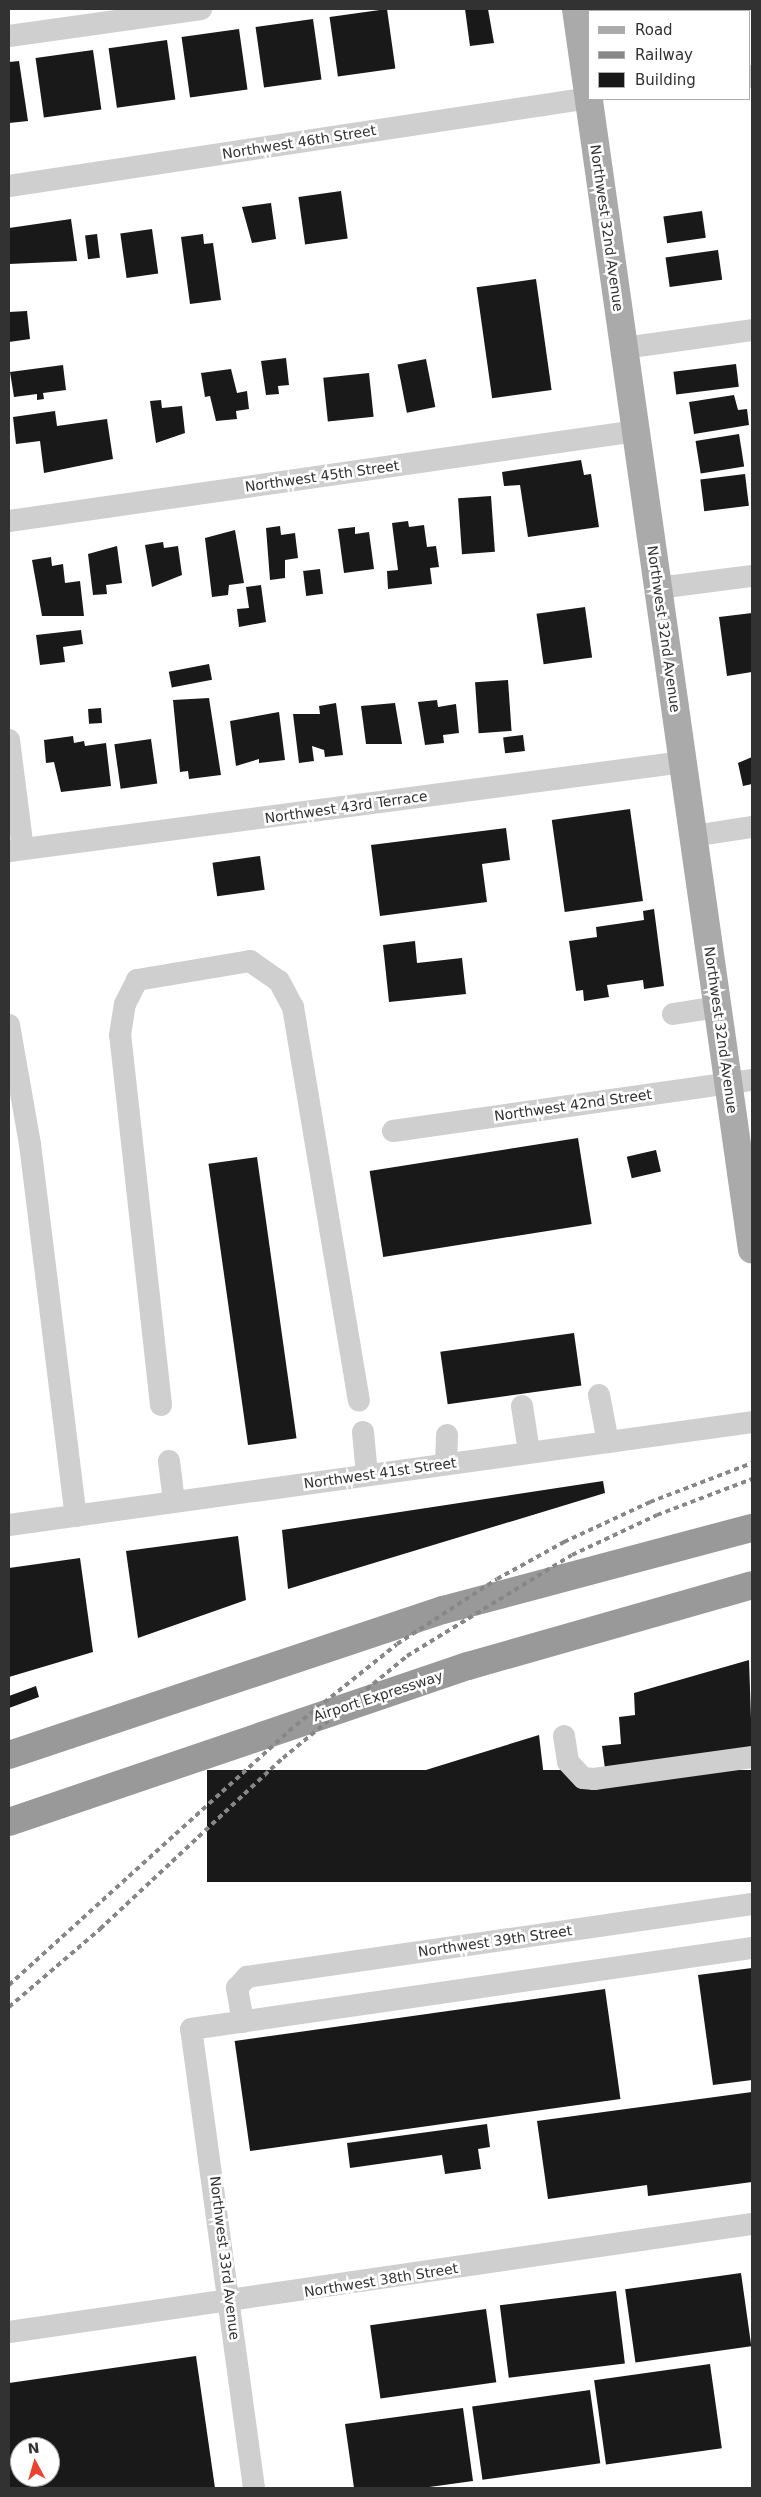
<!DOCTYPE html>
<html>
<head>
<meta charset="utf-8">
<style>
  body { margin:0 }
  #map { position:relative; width:761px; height:2497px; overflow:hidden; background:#fff; font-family:"DejaVu Sans",sans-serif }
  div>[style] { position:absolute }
  .building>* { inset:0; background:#191919; transform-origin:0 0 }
  .minor>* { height:22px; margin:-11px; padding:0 11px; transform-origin:11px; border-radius:11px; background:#cfcfcf }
  .major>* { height:28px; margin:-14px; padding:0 14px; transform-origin:14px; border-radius:14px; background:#aaa }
  .highway>* { height:28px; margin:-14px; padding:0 14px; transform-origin:14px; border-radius:14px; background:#999 }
  .rail>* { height:4px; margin-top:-2px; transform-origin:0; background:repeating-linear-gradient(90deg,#878787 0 5px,transparent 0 9px) }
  span { translate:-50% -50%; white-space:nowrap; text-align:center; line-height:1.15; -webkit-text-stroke:5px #fff; paint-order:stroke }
  .street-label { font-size:14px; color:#323232 }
  .frame { position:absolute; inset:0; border:10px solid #323232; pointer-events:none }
  .legend { position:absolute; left:588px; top:10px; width:162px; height:90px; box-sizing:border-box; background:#fff; border:1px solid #adadad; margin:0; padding:6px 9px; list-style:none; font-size:15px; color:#323232 }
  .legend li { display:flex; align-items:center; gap:10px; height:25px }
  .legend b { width:25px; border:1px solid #adadad }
  .north { position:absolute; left:10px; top:2437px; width:50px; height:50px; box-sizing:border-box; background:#fff; border:1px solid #adadad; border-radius:50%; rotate:354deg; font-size:14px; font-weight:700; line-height:20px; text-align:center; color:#323232 }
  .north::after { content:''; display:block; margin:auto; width:18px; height:22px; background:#ec4232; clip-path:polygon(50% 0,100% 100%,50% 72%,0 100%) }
</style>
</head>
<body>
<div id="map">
  <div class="building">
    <div style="left:387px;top:9px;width:60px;height:58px;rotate:82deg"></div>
    <div style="clip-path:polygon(465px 9px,488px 9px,494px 43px,470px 46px)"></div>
    <div style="left:313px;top:19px;width:61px;height:58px;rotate:82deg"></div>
    <div style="left:239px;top:29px;width:61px;height:58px;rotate:82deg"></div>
    <div style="left:167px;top:40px;width:60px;height:59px;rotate:82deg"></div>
    <div style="left:93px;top:50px;width:60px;height:58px;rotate:82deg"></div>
    <div style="clip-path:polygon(19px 61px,28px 121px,9px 123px,9px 62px)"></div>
    <div style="left:341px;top:191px;width:48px;height:43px;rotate:82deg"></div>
    <div style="clip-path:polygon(271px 203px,276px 239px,252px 243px,242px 207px)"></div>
    <div style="left:702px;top:211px;width:27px;height:39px;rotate:82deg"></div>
    <div style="clip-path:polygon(71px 219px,77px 261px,9px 264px,9px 228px)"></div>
    <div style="left:152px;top:229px;width:45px;height:32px;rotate:82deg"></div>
    <div style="left:97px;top:234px;width:24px;height:12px;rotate:83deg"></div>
    <div style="clip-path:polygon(203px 234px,204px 244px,213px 243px,221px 300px,190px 304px,181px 237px)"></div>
    <div style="left:718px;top:250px;width:30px;height:53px;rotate:82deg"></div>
    <div style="left:536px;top:279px;width:112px;height:60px;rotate:82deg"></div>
    <div style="clip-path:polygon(27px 311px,30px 339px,9px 342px,9px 312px)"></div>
    <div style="clip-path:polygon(286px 358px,289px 385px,278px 386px,279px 394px,266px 395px,261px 361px)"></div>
    <div style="left:426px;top:359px;width:49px;height:29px;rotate:79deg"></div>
    <div style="left:736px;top:364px;width:23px;height:63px;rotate:83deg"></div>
    <div style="clip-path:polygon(63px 365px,66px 390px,43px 393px,44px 399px,37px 400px,37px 394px,14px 397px,10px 372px)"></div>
    <div style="clip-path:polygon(231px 369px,237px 393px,247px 391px,249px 409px,236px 411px,237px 419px,216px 421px,210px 396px,205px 397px,201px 373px)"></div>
    <div style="left:369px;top:373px;width:44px;height:46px;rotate:84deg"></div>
    <div style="clip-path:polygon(734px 395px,738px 410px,747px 409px,749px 425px,694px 434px,689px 402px)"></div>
    <div style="clip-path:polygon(161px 400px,162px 408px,182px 406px,185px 433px,156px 443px,150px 401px)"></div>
    <div style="clip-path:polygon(55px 411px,57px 426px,107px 419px,113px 459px,44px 473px,40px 441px,16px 444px,13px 417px)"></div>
    <div style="left:739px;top:434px;width:33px;height:44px;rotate:81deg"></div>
    <div style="clip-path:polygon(581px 460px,584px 475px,591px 474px,599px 527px,528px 537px,520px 485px,504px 486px,502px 472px)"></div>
    <div style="left:745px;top:474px;width:32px;height:45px;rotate:83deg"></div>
    <div style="left:491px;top:496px;width:56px;height:33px;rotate:86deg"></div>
    <div style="clip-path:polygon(408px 521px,409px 527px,424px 525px,427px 547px,436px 546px,439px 567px,430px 568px,432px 584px,388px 589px,387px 571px,398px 570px,392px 523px)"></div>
    <div style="clip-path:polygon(280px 526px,281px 535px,295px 533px,298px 558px,285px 560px,285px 578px,270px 580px,266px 528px)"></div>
    <div style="clip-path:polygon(355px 527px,355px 534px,369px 532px,374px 569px,344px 573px,338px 529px)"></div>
    <div style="clip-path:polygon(235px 530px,244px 583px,229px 585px,228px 595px,212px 597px,205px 538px)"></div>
    <div style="clip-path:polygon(163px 542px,164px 548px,178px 546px,182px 575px,152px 587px,145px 545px)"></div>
    <div style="clip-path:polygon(117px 546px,122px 583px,106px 585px,107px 594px,93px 595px,88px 554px)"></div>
    <div style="clip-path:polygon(51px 557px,52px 566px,63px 564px,65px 583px,80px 581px,84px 616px,42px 616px,32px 560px)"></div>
    <div style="left:320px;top:569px;width:25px;height:17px;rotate:83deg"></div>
    <div style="clip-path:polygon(261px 585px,266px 622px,239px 627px,237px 609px,249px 608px,246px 587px)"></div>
    <div style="left:585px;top:607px;width:51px;height:49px;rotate:82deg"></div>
    <div style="clip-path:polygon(752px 613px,752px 672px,727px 676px,719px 617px)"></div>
    <div style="clip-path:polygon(81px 630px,83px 644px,63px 647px,65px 662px,40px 665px,36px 635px)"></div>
    <div style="left:209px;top:664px;width:16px;height:41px;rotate:79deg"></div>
    <div style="left:508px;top:680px;width:51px;height:33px;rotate:86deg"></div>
    <div style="clip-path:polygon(209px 698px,221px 775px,189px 779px,188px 771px,180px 772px,173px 700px)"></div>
    <div style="clip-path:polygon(437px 700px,438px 707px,456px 704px,459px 733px,443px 735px,444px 743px,425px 745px,418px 702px)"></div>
    <div style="clip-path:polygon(336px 703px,343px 755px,325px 757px,324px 750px,312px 746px,314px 761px,299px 763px,293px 714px,320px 714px,319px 706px)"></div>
    <div style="clip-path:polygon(395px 703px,402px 744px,366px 744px,361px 706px)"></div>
    <div style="left:101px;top:708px;width:15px;height:13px;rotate:86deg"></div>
    <div style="clip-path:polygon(279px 712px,285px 760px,259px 763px,259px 759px,236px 766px,230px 721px)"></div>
    <div style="left:523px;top:735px;width:16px;height:20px;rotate:83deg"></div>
    <div style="clip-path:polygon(73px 736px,74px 743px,84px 741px,85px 746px,106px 743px,111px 786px,61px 792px,54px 762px,46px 763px,44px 740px)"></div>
    <div style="left:151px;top:739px;width:45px;height:37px;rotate:82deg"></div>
    <div style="clip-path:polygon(752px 757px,752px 784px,743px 786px,738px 763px)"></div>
    <div style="left:630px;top:809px;width:93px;height:79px;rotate:82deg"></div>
    <div style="clip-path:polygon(506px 828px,510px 860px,482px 864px,487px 902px,380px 916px,371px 845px)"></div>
    <div style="left:260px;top:856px;width:34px;height:48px;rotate:82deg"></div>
    <div style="clip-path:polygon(654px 909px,664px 986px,644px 989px,643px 980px,607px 985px,609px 997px,584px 1001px,583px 990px,576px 991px,569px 941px,597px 937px,596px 927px,644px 920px,643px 911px)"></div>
    <div style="clip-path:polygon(415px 941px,417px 963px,462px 958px,466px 994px,389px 1002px,383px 945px)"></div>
    <div style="left:578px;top:1138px;width:87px;height:211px;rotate:81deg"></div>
    <div style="left:656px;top:1150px;width:22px;height:30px;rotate:77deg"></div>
    <div style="left:257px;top:1157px;width:284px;height:49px;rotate:82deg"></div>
    <div style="left:574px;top:1333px;width:53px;height:135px;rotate:82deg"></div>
    <div style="clip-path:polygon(603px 1481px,605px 1493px,288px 1589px,282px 1530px)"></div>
    <div style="clip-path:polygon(238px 1536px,246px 1600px,138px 1638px,126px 1551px)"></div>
    <div style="clip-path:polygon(80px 1558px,93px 1652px,9px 1677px,9px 1568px)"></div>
    <div style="clip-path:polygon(749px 1660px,752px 1748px,605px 1769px,602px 1746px,621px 1744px,619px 1717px,635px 1715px,634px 1693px)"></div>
    <div style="clip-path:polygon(36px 1686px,39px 1697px,9px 1708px,9px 1696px)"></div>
    <div style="clip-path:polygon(539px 1735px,546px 1794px,347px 1822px,345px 1795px)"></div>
    <div style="left:752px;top:1770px;width:112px;height:545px;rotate:90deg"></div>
    <div style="clip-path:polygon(752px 1968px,752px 2080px,713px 2085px,698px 1975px)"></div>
    <div style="left:605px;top:1989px;width:111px;height:374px;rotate:82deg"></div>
    <div style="clip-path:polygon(752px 2092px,752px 2182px,648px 2196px,647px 2185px,548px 2199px,537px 2121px)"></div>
    <div style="clip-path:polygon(487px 2124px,490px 2147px,478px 2149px,481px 2169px,445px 2174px,442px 2155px,350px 2168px,347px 2143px)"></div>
    <div style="left:741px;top:2273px;width:74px;height:117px;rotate:82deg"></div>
    <div style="left:616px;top:2291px;width:73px;height:117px;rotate:83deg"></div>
    <div style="left:486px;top:2309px;width:74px;height:117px;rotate:82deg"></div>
    <div style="clip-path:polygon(evenodd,196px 2356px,215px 2488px,9px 2488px,9px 2383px,196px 2356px,20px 2447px,50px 2447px,50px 2477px,20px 2477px,20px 2447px)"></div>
    <div style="left:710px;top:2364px;width:85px;height:117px;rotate:82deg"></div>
    <div style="left:590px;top:2390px;width:74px;height:119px;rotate:82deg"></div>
    <div style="clip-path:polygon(463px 2408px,473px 2481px,422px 2488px,354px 2488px,345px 2424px)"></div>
  </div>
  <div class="minor">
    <div style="left:9px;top:36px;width:194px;rotate:-8deg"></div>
    <div style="left:750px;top:77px;width:2px;rotate:-27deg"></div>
    <div style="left:9px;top:186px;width:588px;rotate:-8.61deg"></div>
    <div style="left:624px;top:348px;width:129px;rotate:-8deg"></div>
    <div style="left:9px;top:521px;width:633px;rotate:-8.17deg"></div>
    <div style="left:658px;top:588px;width:95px;rotate:-7.3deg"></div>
    <div style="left:9px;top:740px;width:110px;rotate:82.7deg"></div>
    <div style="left:693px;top:836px;width:60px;rotate:-8.7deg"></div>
    <div style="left:9px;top:851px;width:680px;rotate:-7.52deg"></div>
    <div style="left:673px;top:1014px;width:46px;rotate:-8.8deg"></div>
    <div style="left:9px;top:1025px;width:121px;rotate:80deg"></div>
    <div style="left:30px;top:1144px;width:375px;rotate:83deg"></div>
    <div style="left:393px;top:1131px;width:363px;rotate:-8.1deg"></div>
    <div style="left:599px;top:1395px;width:48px;rotate:79.2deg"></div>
    <div style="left:161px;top:1405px;width:372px;rotate:-96.3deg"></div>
    <div style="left:120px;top:1035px;width:31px;rotate:-81deg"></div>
    <div style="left:125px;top:1004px;width:27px;rotate:-63deg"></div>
    <div style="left:137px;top:980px;width:115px;rotate:-9.5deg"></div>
    <div style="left:250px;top:961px;width:35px;rotate:35deg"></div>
    <div style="left:279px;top:981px;width:30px;rotate:62deg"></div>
    <div style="left:293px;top:1007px;width:399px;rotate:80.5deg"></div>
    <div style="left:522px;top:1406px;width:47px;rotate:81.3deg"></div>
    <div style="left:363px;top:1432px;width:43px;rotate:84.7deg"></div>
    <div style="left:169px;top:1461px;width:41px;rotate:83deg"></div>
    <div style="left:446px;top:1464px;width:29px;rotate:-88deg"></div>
    <div style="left:9px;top:1525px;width:750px;rotate:-7.89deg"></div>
    <div style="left:564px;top:1736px;width:26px;rotate:81deg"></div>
    <div style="left:568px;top:1762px;width:22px;rotate:47deg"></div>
    <div style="left:583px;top:1778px;width:11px;rotate:5deg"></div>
    <div style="left:594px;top:1779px;width:160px;rotate:-7.9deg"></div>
    <div style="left:243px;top:2022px;width:35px;rotate:-100deg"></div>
    <div style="left:237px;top:1988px;width:15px;rotate:-48deg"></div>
    <div style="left:247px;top:1977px;width:510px;rotate:-8.23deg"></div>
    <div style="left:9px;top:2332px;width:751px;rotate:-8.27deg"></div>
    <div style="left:254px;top:2488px;width:463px;rotate:-97.8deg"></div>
    <div style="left:191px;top:2029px;width:567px;rotate:-8.22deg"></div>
  </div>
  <div class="major">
    <div style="left:576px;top:9px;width:1253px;rotate:81.93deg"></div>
  </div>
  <div class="highway">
    <div style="left:9px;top:1755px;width:458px;rotate:-18.5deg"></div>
    <div style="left:443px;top:1610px;width:320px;rotate:-14.9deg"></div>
    <div style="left:9px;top:1822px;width:485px;rotate:-18.8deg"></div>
    <div style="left:468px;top:1666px;width:295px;rotate:-15.9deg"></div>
  </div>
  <div class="rail">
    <div style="left:9px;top:1985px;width:387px;rotate:-42.2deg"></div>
    <div style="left:296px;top:1725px;width:129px;rotate:-38.7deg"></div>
    <div style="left:397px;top:1644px;width:119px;rotate:-33deg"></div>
    <div style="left:497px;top:1579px;width:77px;rotate:-28.9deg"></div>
    <div style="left:564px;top:1542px;width:95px;rotate:-24.9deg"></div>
    <div style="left:650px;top:1502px;width:109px;rotate:-20.9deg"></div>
    <div style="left:9px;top:2007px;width:120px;rotate:-40.6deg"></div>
    <div style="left:100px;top:1929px;width:250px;rotate:-43.1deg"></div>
    <div style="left:283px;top:1758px;width:161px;rotate:-39.4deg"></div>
    <div style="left:407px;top:1656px;width:193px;rotate:-31.5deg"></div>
    <div style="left:572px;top:1555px;width:94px;rotate:-25.2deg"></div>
    <div style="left:657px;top:1515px;width:102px;rotate:-20.8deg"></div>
  </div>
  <div class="street-label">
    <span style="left:299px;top:142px;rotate:-9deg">Northwest 46th Street</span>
    <span style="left:607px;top:228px;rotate:82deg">Northwest 32nd Avenue</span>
    <span style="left:322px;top:476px;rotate:-8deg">Northwest 45th Street</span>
    <span style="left:664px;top:629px;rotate:82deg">Northwest 32nd Avenue</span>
    <span style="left:346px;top:807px;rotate:-8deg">Northwest 43rd Terrace</span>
    <span style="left:721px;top:1030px;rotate:82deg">Northwest 32nd Avenue</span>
    <span style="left:573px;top:1105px;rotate:-8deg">Northwest 42nd Street</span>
    <span style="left:380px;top:1473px;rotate:-8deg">Northwest 41st Street</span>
    <span style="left:378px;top:1696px;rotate:-18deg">Airport Expressway</span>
    <span style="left:495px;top:1941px;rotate:-8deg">Northwest 39th Street</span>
    <span style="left:225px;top:2258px;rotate:83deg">Northwest 33rd Avenue</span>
    <span style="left:381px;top:2280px;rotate:-9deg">Northwest 38th Street</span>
  </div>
  <div class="frame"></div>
  <ul class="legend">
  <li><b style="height:6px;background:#aaa"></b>Road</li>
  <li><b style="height:6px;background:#878787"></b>Railway</li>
  <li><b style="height:14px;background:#191919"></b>Building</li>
  </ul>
  <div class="north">N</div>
</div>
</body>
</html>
